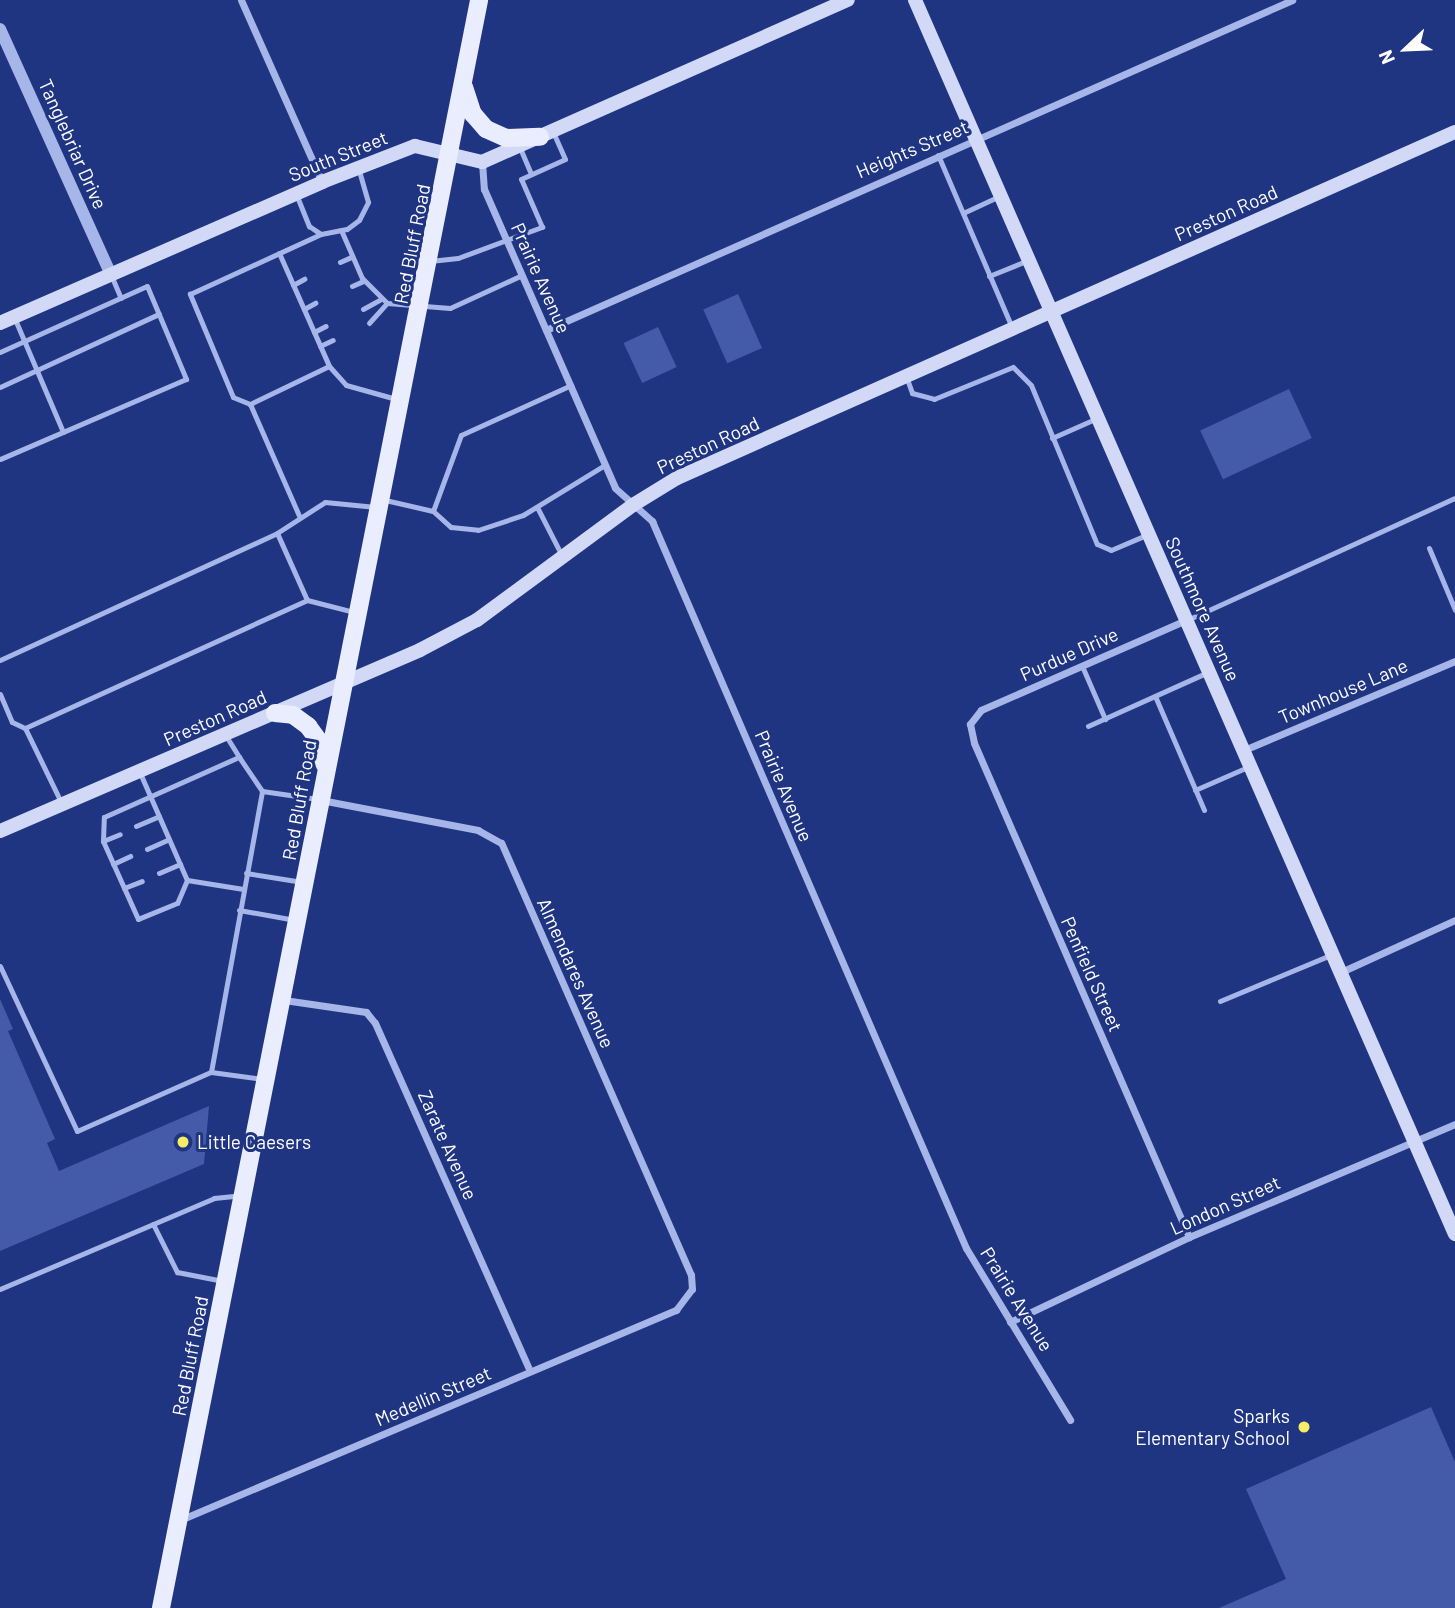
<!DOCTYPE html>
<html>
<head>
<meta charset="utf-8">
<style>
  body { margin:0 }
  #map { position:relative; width:1455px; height:1608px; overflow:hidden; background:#203582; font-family:Barlow,sans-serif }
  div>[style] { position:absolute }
  .building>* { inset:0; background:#445baa; transform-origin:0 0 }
  .service>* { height:5px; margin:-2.5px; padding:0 2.5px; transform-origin:2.5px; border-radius:2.5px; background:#a6b6e9 }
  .minor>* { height:7px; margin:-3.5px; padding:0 3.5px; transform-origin:3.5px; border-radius:3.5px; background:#a6b6e9 }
  .tertiary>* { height:12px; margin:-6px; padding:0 6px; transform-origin:6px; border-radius:6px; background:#a6b6e9 }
  .secondary>* { height:14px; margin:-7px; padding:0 7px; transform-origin:7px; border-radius:7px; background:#d1d9f7 }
  .primary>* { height:18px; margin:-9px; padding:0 9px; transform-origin:9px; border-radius:9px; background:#e9edfe }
  .dots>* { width:19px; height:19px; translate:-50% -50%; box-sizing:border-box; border:4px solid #203582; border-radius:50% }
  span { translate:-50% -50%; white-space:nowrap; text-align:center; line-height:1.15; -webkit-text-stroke:6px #203582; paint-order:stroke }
  .street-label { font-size:19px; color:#fff }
  .poi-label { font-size:19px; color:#fff }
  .left { translate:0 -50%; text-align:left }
  .right { translate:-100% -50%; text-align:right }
  .north { position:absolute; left:1371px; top:14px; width:70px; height:70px; -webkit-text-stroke:5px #203582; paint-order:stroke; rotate:247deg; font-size:19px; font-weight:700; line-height:28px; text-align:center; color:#fff }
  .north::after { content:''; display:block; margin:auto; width:24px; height:32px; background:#fff; clip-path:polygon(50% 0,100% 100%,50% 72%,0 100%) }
</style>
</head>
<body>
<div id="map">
  <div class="building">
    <div style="left:738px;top:294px;width:59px;height:38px;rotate:66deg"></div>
    <div style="left:658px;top:327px;width:44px;height:38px;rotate:65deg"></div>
    <div style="left:1289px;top:389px;width:54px;height:98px;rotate:65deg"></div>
    <div style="clip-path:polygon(0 999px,13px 1029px,8px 1031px,55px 1139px,47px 1143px,59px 1171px,209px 1106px,204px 1164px,0 1251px)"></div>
    <div style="clip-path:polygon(1431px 1407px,1455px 1462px,1455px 1608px,1219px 1608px,1286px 1579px,1246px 1489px)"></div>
  </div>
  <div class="service">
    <div style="left:520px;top:148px;width:28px;rotate:67deg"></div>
    <div style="left:938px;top:155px;width:188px;rotate:66.8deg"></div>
    <div style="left:296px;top:194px;width:35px;rotate:68deg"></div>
    <div style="left:309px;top:226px;width:14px;rotate:34deg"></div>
    <div style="left:321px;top:234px;width:26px;rotate:-11deg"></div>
    <div style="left:347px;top:229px;width:15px;rotate:-37deg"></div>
    <div style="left:359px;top:220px;width:20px;rotate:-63deg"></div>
    <div style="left:368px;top:202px;width:33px;rotate:-106deg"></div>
    <div style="left:963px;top:213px;width:38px;rotate:-25deg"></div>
    <div style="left:341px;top:230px;width:52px;rotate:66.4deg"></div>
    <div style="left:362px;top:278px;width:35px;rotate:45deg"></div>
    <div style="left:387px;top:303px;width:63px;rotate:4.5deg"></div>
    <div style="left:450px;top:308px;width:79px;rotate:-24.6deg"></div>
    <div style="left:279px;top:253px;width:124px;rotate:66.1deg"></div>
    <div style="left:329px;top:366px;width:88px;rotate:154.3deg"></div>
    <div style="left:250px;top:404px;width:124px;rotate:66.3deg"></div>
    <div style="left:430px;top:261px;width:28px;rotate:-6deg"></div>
    <div style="left:458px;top:258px;width:90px;rotate:-20.3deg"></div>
    <div style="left:542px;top:227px;width:52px;rotate:-113.6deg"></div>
    <div style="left:521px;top:179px;width:48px;rotate:-24.4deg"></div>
    <div style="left:565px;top:159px;width:30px;rotate:-114deg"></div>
    <div style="left:340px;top:262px;width:12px;rotate:-24deg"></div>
    <div style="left:111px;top:275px;width:25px;rotate:67deg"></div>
    <div style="left:989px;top:276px;width:40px;rotate:-22deg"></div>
    <div style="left:293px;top:285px;width:13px;rotate:-29deg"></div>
    <div style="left:352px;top:286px;width:12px;rotate:-24deg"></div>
    <div style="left:304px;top:309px;width:13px;rotate:-29deg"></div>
    <div style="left:363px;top:309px;width:21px;rotate:-29deg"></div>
    <div style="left:14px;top:317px;width:125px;rotate:66.9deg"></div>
    <div style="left:369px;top:323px;width:27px;rotate:-48deg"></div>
    <div style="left:314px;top:332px;width:13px;rotate:-27deg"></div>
    <div style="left:320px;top:346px;width:14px;rotate:-25deg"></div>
    <div style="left:0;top:352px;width:161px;rotate:-24.2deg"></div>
    <div style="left:147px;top:286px;width:101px;rotate:67.2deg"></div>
    <div style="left:186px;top:379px;width:202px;rotate:156.7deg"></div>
    <div style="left:329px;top:366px;width:25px;rotate:48deg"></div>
    <div style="left:346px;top:385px;width:52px;rotate:15.6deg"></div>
    <div style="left:907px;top:379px;width:15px;rotate:70deg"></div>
    <div style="left:912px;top:393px;width:23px;rotate:15deg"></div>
    <div style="left:934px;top:399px;width:85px;rotate:-22.1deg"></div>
    <div style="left:1013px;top:367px;width:25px;rotate:45deg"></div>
    <div style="left:1031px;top:385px;width:172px;rotate:67.5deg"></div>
    <div style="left:1097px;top:544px;width:15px;rotate:23deg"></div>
    <div style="left:1111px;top:550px;width:38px;rotate:-23deg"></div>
    <div style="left:0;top:387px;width:175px;rotate:-24.7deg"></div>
    <div style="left:250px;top:404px;width:18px;rotate:-158deg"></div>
    <div style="left:233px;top:397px;width:112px;rotate:-112.7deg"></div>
    <div style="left:190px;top:294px;width:144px;rotate:-24.6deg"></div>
    <div style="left:1052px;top:438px;width:47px;rotate:-23.8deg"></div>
    <div style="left:385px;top:500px;width:49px;rotate:12.9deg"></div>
    <div style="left:433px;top:511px;width:24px;rotate:42deg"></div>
    <div style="left:451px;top:527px;width:27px;rotate:6deg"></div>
    <div style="left:478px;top:530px;width:47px;rotate:-18.4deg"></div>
    <div style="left:523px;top:515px;width:96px;rotate:-31.4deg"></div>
    <div style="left:537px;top:507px;width:53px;rotate:62.9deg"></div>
    <div style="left:433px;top:511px;width:81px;rotate:-69.8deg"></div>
    <div style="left:461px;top:435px;width:121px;rotate:-24.4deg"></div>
    <div style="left:1429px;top:548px;width:67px;rotate:67.2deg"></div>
    <div style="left:307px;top:600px;width:49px;rotate:14.3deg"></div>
    <div style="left:1187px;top:620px;width:294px;rotate:-24.5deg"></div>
    <div style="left:0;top:660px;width:305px;rotate:-24.6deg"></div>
    <div style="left:277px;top:533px;width:57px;rotate:-32.9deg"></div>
    <div style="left:325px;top:502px;width:51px;rotate:5.6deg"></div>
    <div style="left:1082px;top:666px;width:58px;rotate:66.5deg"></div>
    <div style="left:0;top:694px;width:30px;rotate:67deg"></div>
    <div style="left:12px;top:722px;width:14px;rotate:25deg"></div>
    <div style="left:25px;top:728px;width:82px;rotate:64.1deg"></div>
    <div style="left:1155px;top:696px;width:124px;rotate:66.7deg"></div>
    <div style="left:1088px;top:726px;width:129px;rotate:-24.2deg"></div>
    <div style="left:25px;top:728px;width:310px;rotate:-24.4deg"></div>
    <div style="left:307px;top:600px;width:73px;rotate:-114.1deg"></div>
    <div style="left:226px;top:736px;width:25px;rotate:58deg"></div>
    <div style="left:140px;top:773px;width:117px;rotate:66.3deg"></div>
    <div style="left:187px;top:880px;width:57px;rotate:9.1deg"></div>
    <div style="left:1195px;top:790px;width:60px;rotate:-23.6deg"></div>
    <div style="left:136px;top:826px;width:25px;rotate:-23deg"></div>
    <div style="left:103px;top:841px;width:18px;rotate:-22deg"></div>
    <div style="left:147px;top:849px;width:24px;rotate:-24deg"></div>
    <div style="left:113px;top:864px;width:19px;rotate:-25deg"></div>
    <div style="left:159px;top:873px;width:23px;rotate:-23deg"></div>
    <div style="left:246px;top:873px;width:57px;rotate:9.1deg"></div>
    <div style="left:187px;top:880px;width:25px;rotate:113deg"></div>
    <div style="left:177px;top:903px;width:42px;rotate:157.7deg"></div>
    <div style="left:138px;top:919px;width:85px;rotate:-114.2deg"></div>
    <div style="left:103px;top:841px;width:24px;rotate:-88deg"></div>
    <div style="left:104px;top:817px;width:148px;rotate:-24deg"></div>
    <div style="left:239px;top:757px;width:41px;rotate:55.9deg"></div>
    <div style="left:262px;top:791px;width:56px;rotate:8.3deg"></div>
    <div style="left:124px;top:888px;width:19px;rotate:-21deg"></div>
    <div style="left:239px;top:910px;width:57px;rotate:10.1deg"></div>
    <div style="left:0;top:966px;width:182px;rotate:65deg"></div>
    <div style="left:77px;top:1131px;width:146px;rotate:-23.8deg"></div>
    <div style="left:211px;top:1072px;width:286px;rotate:-79.7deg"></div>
    <div style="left:1220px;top:1001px;width:122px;rotate:-22.6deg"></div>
    <div style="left:211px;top:1072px;width:52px;rotate:7.7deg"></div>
    <div style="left:153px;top:1224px;width:54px;rotate:63.4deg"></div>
    <div style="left:177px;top:1272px;width:47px;rotate:11.1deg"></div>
    <div style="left:0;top:1289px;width:233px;rotate:-23deg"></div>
    <div style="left:214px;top:1198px;width:27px;rotate:-6deg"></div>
  </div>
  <div class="minor">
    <div style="left:241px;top:0;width:199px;rotate:66deg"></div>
    <div style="left:482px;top:162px;width:27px;rotate:86deg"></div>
    <div style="left:484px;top:189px;width:326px;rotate:66.3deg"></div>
    <div style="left:615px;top:488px;width:50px;rotate:41.7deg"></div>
    <div style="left:652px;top:521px;width:792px;rotate:66.64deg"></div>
    <div style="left:966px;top:1248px;width:201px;rotate:58.8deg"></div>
    <div style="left:546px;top:330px;width:816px;rotate:-23.86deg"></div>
    <div style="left:1186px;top:620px;width:224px;rotate:156.3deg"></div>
    <div style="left:981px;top:710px;width:18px;rotate:128deg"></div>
    <div style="left:970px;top:724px;width:19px;rotate:78deg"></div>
    <div style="left:974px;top:743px;width:539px;rotate:66.48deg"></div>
    <div style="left:1244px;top:750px;width:229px;rotate:-22.9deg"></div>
    <div style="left:1341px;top:972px;width:125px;rotate:-24.5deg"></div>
    <div style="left:284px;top:1000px;width:83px;rotate:8.3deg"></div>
    <div style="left:366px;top:1012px;width:14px;rotate:51deg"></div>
    <div style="left:375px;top:1023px;width:381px;rotate:66deg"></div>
    <div style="left:1010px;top:1322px;width:198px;rotate:-25.4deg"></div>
    <div style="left:1189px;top:1237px;width:289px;rotate:-23deg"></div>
    <div style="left:180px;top:1520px;width:539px;rotate:-22.95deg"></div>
    <div style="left:676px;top:1310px;width:26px;rotate:-53deg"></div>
    <div style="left:692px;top:1289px;width:14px;rotate:-94deg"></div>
    <div style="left:691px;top:1275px;width:472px;rotate:-113.7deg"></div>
    <div style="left:501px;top:843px;width:26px;rotate:-151deg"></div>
    <div style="left:478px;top:830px;width:160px;rotate:-169.2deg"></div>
  </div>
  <div class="tertiary">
    <div style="left:0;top:29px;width:270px;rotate:65.7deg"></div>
  </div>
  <div class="secondary">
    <div style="left:915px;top:0;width:1347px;rotate:66.37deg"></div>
    <div style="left:0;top:323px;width:352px;rotate:-23.6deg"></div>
    <div style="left:322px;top:182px;width:100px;rotate:-21.2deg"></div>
    <div style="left:415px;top:146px;width:69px;rotate:13.4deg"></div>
    <div style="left:482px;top:162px;width:400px;rotate:-23.9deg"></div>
    <div style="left:0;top:831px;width:457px;rotate:-23.3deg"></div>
    <div style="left:420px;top:650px;width:64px;rotate:-27.8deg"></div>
    <div style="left:477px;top:620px;width:194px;rotate:-36.4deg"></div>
    <div style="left:633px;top:505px;width:52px;rotate:-31.5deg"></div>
    <div style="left:677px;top:478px;width:851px;rotate:-23.98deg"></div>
  </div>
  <div class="primary">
    <div style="left:464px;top:87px;width:28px;rotate:72deg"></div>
    <div style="left:473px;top:114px;width:20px;rotate:49deg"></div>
    <div style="left:486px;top:129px;width:22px;rotate:24deg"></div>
    <div style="left:506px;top:138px;width:34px;rotate:-2deg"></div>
    <div style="left:275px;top:713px;width:18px;rotate:6deg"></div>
    <div style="left:293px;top:715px;width:19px;rotate:36deg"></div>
    <div style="left:308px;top:726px;width:19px;rotate:54deg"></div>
    <div style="left:319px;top:741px;width:23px;rotate:77deg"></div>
    <div style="left:161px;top:1608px;width:1639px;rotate:-78.81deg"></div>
  </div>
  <div class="dots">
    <div style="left:183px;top:1142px;background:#f6ed67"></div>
    <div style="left:1304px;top:1427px;background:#f6ed67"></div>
  </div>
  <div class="street-label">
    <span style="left:73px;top:144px;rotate:66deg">Tanglebriar Drive</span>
    <span style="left:912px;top:149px;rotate:-23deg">Heights Street</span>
    <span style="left:338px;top:156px;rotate:-22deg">South Street</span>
    <span style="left:1226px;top:213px;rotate:-24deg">Preston Road</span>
    <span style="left:412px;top:244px;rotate:-79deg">Red Bluff Road</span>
    <span style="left:541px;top:278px;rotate:66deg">Prairie Avenue</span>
    <span style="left:708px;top:445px;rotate:-25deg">Preston Road</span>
    <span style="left:1203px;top:609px;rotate:66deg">Southmore Avenue</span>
    <span style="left:1069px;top:654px;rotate:-24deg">Purdue Drive</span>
    <span style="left:1343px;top:691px;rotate:-23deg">Townhouse Lane</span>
    <span style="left:215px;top:718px;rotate:-24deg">Preston Road</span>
    <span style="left:784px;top:786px;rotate:67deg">Prairie Avenue</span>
    <span style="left:299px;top:800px;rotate:-80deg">Red Bluff Road</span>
    <span style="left:576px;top:973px;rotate:66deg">Almendares Avenue</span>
    <span style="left:1092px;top:974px;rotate:66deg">Penfield Street</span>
    <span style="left:448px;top:1145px;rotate:66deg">Zarate Avenue</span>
    <span style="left:1225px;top:1205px;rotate:-24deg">London Street</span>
    <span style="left:1017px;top:1299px;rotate:58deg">Prairie Avenue</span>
    <span style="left:190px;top:1356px;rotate:-79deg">Red Bluff Road</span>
    <span style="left:433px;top:1396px;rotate:-23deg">Medellin Street</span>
  </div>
  <div class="poi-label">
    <span class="left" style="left:197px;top:1142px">Little Caesers</span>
    <span class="right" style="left:1290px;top:1427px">Sparks<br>Elementary School</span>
  </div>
  <div class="north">N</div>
</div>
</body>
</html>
